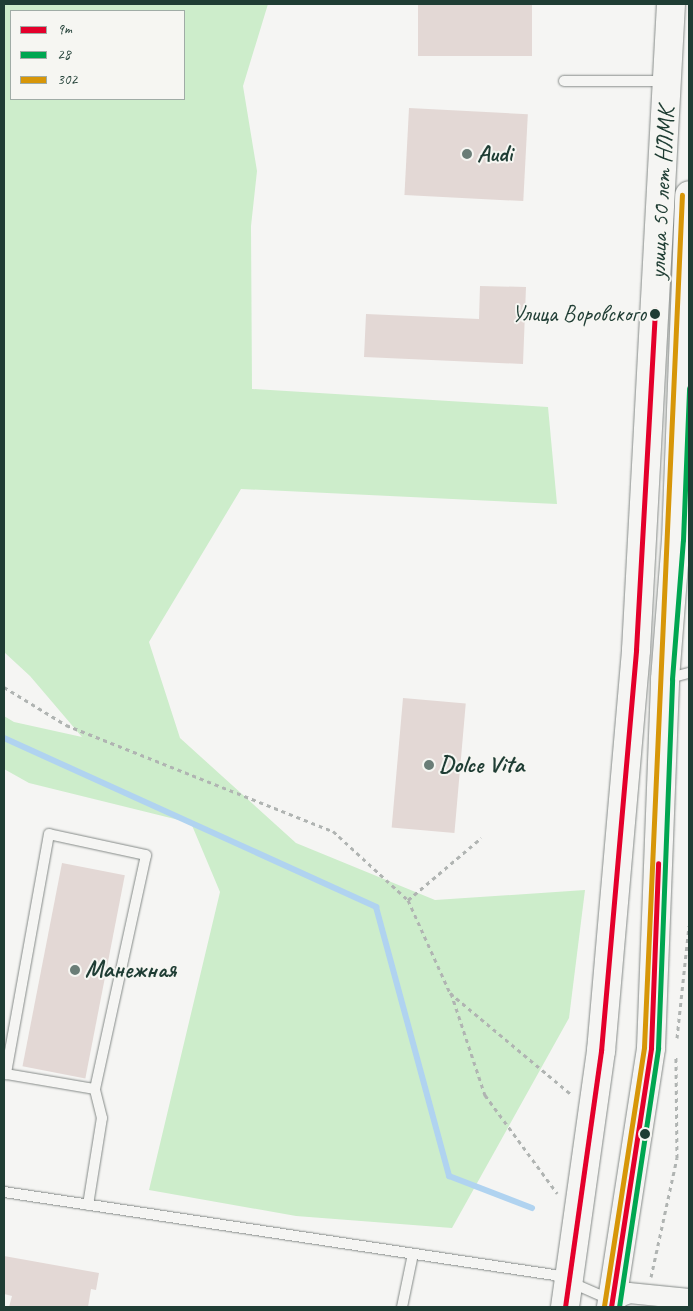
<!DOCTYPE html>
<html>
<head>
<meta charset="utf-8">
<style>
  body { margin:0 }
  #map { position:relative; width:693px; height:1311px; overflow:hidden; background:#f5f5f3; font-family:Caveat,sans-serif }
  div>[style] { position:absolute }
  .green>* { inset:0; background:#cdedcb }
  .stream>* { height:6px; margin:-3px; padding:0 3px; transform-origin:3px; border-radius:3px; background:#b0d3f0 }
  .building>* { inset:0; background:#e3d8d5; transform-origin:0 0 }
  .path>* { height:3px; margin-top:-1.5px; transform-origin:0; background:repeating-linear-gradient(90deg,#b0b4b2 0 4px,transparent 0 8px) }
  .roads { filter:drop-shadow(0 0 1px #858a88) drop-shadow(0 0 1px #858a88) }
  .lane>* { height:10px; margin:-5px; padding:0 5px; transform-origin:5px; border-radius:5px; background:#f5f5f3 }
  .street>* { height:20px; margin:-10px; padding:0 10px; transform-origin:10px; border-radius:10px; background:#f5f5f3 }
  .secondary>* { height:28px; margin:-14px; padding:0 14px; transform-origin:14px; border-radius:14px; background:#f5f5f3 }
  .bus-1>* { height:5px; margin:-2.5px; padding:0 2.5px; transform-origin:2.5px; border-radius:2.5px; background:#e4002b }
  .bus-2>* { height:5px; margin:-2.5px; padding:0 2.5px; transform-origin:2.5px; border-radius:2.5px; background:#00a651 }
  .bus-3>* { height:5px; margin:-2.5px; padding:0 2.5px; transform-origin:2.5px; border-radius:2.5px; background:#d79608 }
  .dots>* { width:14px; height:14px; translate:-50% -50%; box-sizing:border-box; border:2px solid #f6f6f2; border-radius:50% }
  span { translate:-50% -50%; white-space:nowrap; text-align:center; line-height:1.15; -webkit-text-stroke:4px #f6f6f2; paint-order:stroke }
  .bus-label { font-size:23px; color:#1f3d34 }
  .right { translate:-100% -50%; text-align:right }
  .poi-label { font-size:24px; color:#1f3d34; font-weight:700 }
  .left { translate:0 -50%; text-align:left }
  .street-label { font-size:24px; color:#1f3d34 }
  .frame { position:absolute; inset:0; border:5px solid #1f3d34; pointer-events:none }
  .legend { position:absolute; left:10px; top:10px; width:175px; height:90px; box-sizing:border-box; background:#f6f6f2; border:1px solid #a0aca6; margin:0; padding:6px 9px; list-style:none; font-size:15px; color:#1f3d34 }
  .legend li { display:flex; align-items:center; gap:10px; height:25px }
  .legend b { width:25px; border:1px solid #a0aca6 }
</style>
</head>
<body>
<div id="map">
  <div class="green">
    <div style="clip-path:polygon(evenodd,4px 4px,268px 4px,243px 86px,257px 171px,251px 226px,252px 389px,548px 407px,557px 504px,241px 489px,149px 642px,180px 738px,296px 843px,435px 900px,585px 890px,569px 1018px,452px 1228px,296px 1216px,149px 1190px,220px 892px,191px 823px,29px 783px,4px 769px,4px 716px,14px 722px,82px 737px,30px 676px,4px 652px,4px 4px,11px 11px,184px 11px,184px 99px,11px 99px,11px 11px)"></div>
  </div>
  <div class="stream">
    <div style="left:4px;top:738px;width:409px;rotate:24.4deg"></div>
    <div style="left:376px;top:907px;width:279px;rotate:74.8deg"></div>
    <div style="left:449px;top:1176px;width:89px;rotate:21.1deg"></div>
  </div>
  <div class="building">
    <div style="left:418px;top:4px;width:114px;height:52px"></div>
    <div style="left:409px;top:108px;width:119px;height:87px;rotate:3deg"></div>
    <div style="clip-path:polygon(480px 286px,526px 287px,523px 364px,364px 357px,366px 314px,479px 319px)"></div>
    <div style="left:403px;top:698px;width:63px;height:130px;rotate:5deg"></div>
    <div style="left:62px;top:863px;width:64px;height:207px;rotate:11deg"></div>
    <div style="clip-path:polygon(4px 1256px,99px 1273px,96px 1290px,91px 1289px,88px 1307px,9px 1307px,12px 1296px,4px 1294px)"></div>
  </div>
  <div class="path">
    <div style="left:4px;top:687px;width:73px;rotate:31.5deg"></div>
    <div style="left:66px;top:725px;width:287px;rotate:21.7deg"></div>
    <div style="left:333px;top:831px;width:102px;rotate:42.6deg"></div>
    <div style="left:408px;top:900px;width:102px;rotate:65.7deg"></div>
    <div style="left:450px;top:993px;width:158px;rotate:39.9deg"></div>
    <div style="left:408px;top:900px;width:96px;rotate:-40.3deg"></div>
    <div style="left:451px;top:993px;width:108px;rotate:71.6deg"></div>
    <div style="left:485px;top:1095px;width:122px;rotate:53.7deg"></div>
    <div style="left:677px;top:1038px;width:113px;rotate:-83.9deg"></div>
    <div style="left:651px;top:1277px;width:122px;rotate:-77.7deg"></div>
    <div style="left:677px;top:1158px;width:102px;rotate:-90.6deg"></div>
  </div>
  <div class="roads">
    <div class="lane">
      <div style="left:564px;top:81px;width:101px"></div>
      <div style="left:666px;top:679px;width:24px;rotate:-15deg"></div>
      <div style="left:4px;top:1192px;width:556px;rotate:8.58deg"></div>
      <div style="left:554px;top:1275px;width:62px;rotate:23.7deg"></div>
      <div style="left:88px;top:1205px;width:88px;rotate:-80.9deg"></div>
      <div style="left:102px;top:1118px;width:30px;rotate:-104deg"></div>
      <div style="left:95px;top:1089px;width:239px;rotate:-77.7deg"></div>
      <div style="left:146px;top:855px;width:99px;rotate:-167.8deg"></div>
      <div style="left:49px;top:834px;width:244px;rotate:100.2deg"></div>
      <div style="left:6px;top:1074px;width:90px;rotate:9.6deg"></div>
      <div style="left:402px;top:1307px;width:54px;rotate:-78.3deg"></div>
    </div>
    <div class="street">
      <div style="left:612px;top:1300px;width:18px;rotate:-22deg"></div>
      <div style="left:629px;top:1293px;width:60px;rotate:5.7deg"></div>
    </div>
    <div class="secondary">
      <div style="left:565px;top:1307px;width:259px;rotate:-82deg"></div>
      <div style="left:601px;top:1051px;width:403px;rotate:-85deg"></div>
      <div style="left:636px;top:650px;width:647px;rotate:-86.9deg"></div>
      <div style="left:611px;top:1307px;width:262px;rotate:-81.2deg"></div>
      <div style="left:651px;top:1048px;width:369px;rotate:-87.8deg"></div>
      <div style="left:665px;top:679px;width:139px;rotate:-85.5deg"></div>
      <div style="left:676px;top:540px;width:345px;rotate:-87.8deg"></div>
    </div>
  </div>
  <div class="bus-1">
    <div style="left:565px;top:1307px;width:259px;rotate:-82deg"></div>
    <div style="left:601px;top:1051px;width:403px;rotate:-85deg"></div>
    <div style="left:636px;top:650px;width:341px;rotate:-86.8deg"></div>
    <div style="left:611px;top:1307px;width:262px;rotate:-81.2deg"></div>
    <div style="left:651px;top:1048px;width:185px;rotate:-87.8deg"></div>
  </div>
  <div class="bus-2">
    <div style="left:619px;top:1307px;width:262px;rotate:-81.4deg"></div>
    <div style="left:658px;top:1048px;width:369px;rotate:-87.8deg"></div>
    <div style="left:672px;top:679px;width:139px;rotate:-85.5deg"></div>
    <div style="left:683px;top:540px;width:152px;rotate:-87.7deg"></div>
  </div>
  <div class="bus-3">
    <div style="left:604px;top:1306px;width:262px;rotate:-81.2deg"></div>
    <div style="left:644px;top:1047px;width:853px;rotate:-87.45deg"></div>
  </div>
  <div class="dots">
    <div style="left:467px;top:154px;background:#6a7d77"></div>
    <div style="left:655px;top:314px;background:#1f3d34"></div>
    <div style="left:429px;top:765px;background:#6a7d77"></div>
    <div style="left:75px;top:970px;background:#6a7d77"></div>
    <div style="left:645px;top:1134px;background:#1f3d34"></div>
  </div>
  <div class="bus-label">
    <span class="right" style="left:646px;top:314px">Улица Воровского</span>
  </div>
  <div class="poi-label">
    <span class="left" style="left:477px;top:154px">Audi</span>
    <span class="left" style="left:439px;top:765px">Dolce Vita</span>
    <span class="left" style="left:85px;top:970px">Манежная</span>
  </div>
  <div class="street-label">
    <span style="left:662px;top:193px;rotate:-87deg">улица 50 лет НЛМК</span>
  </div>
  <div class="frame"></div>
  <ul class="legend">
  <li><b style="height:6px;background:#e4002b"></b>9т</li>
  <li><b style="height:6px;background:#00a651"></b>28</li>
  <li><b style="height:6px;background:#d79608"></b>302</li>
  </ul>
</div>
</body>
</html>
